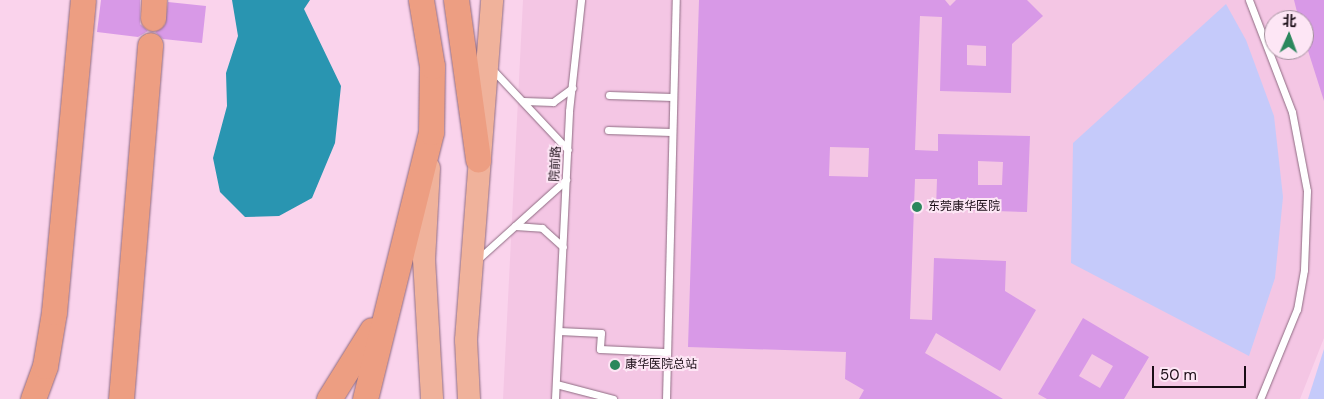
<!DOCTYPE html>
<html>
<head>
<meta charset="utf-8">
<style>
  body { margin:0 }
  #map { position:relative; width:1324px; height:399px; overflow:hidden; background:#fad3ec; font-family:"DM Sans","Noto Sans SC",sans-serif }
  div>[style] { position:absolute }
  .built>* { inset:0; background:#f4c6e4 }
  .green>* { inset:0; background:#c5cafa }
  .water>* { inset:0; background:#2995b1 }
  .building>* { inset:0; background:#d899e7 }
  .roads { filter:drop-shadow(0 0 1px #8f6c83) drop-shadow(0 0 1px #8f6c83) }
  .service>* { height:7px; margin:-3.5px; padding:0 3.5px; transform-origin:3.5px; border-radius:3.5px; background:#fff }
  .trunk>* { height:22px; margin:-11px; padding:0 11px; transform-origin:11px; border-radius:11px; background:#f0b29b }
  .motorway>* { height:25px; margin:-12.5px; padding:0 12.5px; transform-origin:12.5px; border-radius:12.5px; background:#ed9e82 }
  .dots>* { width:14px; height:14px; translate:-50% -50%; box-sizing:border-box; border:2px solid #fde6f5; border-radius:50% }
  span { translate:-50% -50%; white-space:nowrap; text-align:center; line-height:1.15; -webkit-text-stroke:4px #fde6f5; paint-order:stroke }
  .street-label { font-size:12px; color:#1a0d16 }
  .poi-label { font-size:12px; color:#1a0d16 }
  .left { translate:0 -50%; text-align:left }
  .north { position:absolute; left:1264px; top:10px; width:50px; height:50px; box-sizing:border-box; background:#fde6f5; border:1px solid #a28f9c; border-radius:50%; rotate:2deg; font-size:14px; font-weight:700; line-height:20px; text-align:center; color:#1a0d16 }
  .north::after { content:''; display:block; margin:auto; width:18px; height:22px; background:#2b875d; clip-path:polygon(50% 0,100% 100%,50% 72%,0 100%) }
  .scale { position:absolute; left:1152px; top:366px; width:94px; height:22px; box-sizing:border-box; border:2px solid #1a0d16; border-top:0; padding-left:6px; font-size:15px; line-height:18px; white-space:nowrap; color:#1a0d16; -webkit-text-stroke:4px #fde6f5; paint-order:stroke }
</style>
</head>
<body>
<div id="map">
  <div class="built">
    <div style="clip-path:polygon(evenodd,523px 0,1324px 0,1324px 338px,1300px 399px,503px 399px,523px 0,1274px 20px,1304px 20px,1304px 50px,1274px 50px,1274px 20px)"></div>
  </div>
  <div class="green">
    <div style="clip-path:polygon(1226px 4px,1246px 40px,1274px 116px,1283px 197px,1275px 278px,1249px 356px,1071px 263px,1073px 143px)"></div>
    <div style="clip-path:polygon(1324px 349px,1324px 399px,1308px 399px)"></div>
  </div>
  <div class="water">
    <div style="clip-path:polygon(232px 0,310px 0,304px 9px,341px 86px,335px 143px,312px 198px,279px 216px,245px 217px,220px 192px,213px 158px,227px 106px,226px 73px,238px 36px)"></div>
  </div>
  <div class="building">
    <div style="clip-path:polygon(101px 0,140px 0,140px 24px,148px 31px,138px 37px,97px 32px)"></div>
    <div style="clip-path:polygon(evenodd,699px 0,945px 0,950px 6px,956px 0,1027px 0,1043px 16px,1012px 44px,1011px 93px,940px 91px,942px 17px,920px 16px,915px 150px,938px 151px,938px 134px,1030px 136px,1027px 212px,936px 209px,937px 179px,915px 179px,910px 319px,932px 320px,934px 258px,1006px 261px,1005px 291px,1036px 310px,1000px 371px,936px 333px,925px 353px,1003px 399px,859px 399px,864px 390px,845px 379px,846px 352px,688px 347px,699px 0,967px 45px,986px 46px,986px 66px,967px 65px,967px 45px,699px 0,830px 147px,869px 148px,868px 177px,829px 176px,830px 147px,699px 0,978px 161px,1003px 162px,1002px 185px,978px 185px,978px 161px)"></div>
    <div style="clip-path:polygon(1294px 0,1324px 0,1324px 101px,1304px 38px,1304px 20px,1299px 20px)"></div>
    <div style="clip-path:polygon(168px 2px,206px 6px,202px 43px,163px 39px,155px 32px,165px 25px)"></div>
    <div style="clip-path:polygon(evenodd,1083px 318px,1149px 357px,1124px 399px,1047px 399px,1038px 394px,1083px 318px,1092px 354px,1113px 366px,1100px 388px,1079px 376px,1092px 354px)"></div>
  </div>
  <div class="roads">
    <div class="service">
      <div style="left:1249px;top:0;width:120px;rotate:69deg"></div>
      <div style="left:1292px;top:112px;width:80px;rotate:79.2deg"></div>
      <div style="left:1307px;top:191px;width:79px;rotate:92.2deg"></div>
      <div style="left:1304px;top:270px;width:40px;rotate:100deg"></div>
      <div style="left:1297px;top:309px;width:97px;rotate:112.3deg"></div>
      <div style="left:491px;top:68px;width:112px;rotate:46.8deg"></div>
      <div style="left:609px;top:95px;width:63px;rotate:1.8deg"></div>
      <div style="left:523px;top:101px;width:30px;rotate:2deg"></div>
      <div style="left:553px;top:102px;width:24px;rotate:-36deg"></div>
      <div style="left:608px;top:130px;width:63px;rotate:1.8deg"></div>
      <div style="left:515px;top:226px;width:27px;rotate:4deg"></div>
      <div style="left:542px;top:228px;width:28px;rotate:42deg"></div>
      <div style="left:477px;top:260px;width:120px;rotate:-42deg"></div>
      <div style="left:559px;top:331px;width:42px;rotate:2.7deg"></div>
      <div style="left:601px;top:333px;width:16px;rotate:94deg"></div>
      <div style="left:600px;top:349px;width:64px;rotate:2.7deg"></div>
      <div style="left:556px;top:384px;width:59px;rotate:14.7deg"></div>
      <div style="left:555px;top:399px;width:288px;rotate:-87.2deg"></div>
      <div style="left:569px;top:111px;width:112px;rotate:-83.8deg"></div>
      <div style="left:666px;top:399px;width:399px;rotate:-88.6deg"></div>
    </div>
    <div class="trunk">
      <div style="left:429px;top:168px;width:91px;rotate:93.1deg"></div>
      <div style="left:424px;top:259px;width:140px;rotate:86.7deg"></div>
      <div style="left:469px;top:399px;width:59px;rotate:-92.9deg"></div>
      <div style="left:466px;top:340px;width:341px;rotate:-85.6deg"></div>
    </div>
    <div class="motorway">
      <div style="left:456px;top:0;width:161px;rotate:82.1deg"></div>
      <div style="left:153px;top:18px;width:18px;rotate:-87deg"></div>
      <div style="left:33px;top:399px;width:35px;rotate:-70deg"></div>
      <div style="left:45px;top:366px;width:55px;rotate:-80.5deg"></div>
      <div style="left:54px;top:312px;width:313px;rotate:-84.7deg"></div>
      <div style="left:121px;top:399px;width:355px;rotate:-85.3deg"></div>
      <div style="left:329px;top:399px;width:81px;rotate:-58.1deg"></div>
      <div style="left:365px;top:399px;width:275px;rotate:-76.1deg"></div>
      <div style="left:431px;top:132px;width:66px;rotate:-89.1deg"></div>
      <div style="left:432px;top:66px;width:67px;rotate:-99.5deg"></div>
    </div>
  </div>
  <div class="dots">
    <div style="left:917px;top:207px;background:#2b875d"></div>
    <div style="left:615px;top:365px;background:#2b875d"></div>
  </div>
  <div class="street-label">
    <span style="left:556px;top:164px;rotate:-87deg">院前路</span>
  </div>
  <div class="poi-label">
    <span class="left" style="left:928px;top:207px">东莞康华医院</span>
    <span class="left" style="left:625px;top:365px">康华医院总站</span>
  </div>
  <div class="north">北</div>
  <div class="scale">50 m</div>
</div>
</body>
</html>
